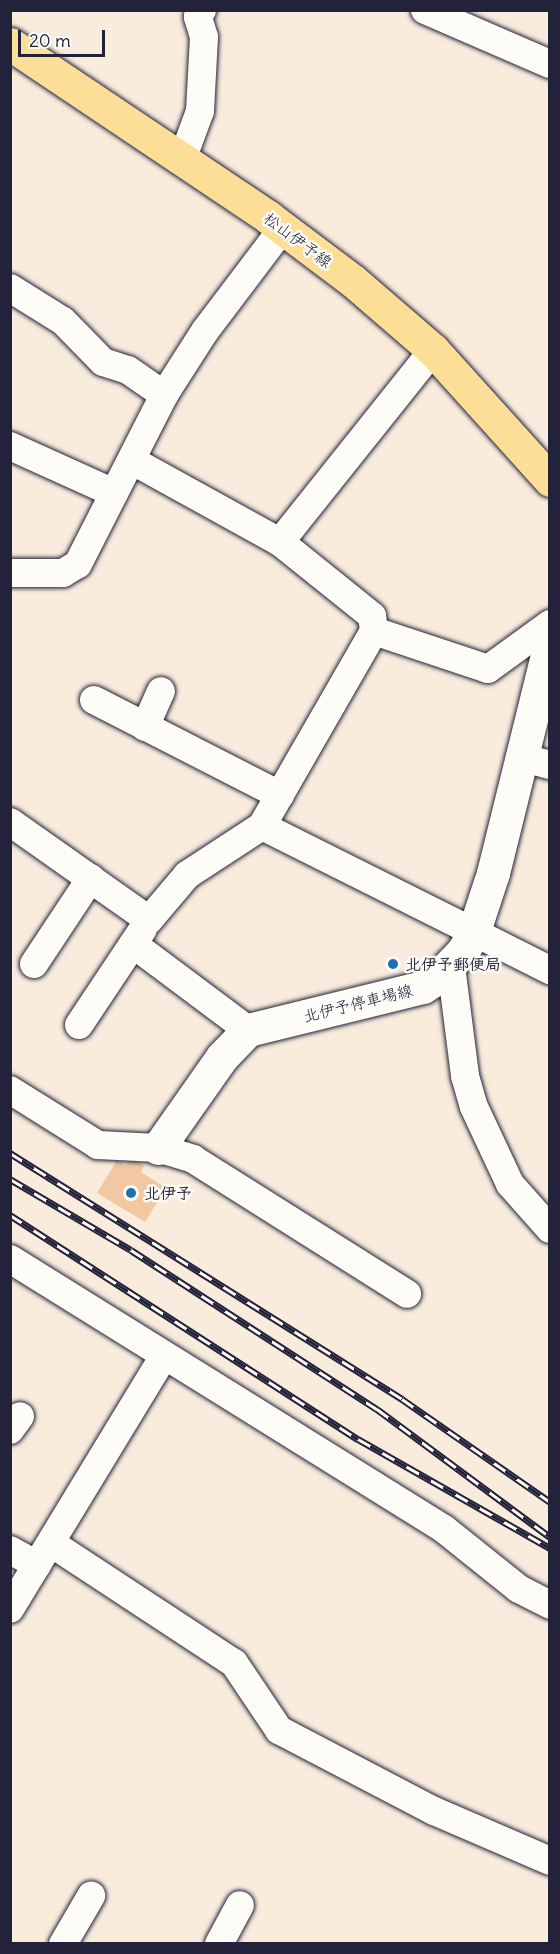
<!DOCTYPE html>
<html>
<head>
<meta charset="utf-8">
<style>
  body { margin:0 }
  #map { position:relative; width:560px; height:1954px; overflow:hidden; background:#f9ecdd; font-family:Delius,"Klee One",sans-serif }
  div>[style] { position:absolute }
  .building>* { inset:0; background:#f1c8a1 }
  .roads { filter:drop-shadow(0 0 2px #22223b) drop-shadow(0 0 2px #22223b) }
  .minor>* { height:28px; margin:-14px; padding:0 14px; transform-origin:14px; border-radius:14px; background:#fdfcf7 }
  .secondary>* { height:33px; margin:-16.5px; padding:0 16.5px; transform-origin:16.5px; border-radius:16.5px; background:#fdfcf7 }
  .primary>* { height:33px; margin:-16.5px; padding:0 16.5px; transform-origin:16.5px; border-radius:16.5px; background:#fcde96 }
  .rail>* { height:7px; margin-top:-3.5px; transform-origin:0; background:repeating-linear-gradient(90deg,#fdfcf7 0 14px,#22223b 0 28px); box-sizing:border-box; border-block:2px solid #22223b }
  .dots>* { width:16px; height:16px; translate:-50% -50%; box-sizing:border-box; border:3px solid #fdfcf7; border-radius:50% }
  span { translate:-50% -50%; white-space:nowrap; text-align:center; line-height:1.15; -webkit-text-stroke:5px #fdfcf7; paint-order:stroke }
  .street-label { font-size:16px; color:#22223b }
  .poi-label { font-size:16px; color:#22223b; font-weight:700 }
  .left { translate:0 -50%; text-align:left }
  .frame { position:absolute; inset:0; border:12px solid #22223b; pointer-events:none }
  .scale { position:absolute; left:18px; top:30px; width:87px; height:27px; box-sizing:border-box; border:3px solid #22223b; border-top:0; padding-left:8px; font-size:18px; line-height:21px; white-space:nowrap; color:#22223b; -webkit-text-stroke:4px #fdfcf7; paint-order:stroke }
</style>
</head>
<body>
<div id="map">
  <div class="building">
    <div style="clip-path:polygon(131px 1158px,144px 1166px,141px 1172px,166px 1188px,145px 1222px,97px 1193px,117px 1160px,126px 1165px)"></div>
  </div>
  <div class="roads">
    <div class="minor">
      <div style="left:425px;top:10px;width:136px;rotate:23.4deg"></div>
      <div style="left:182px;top:160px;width:52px;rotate:-69.8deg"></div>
      <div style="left:200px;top:111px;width:74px;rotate:-86.9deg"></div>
      <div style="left:204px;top:37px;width:21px;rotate:-107deg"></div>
      <div style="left:198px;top:17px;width:8px;rotate:-60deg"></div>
      <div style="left:10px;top:288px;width:62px;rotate:31.9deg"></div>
      <div style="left:63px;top:321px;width:57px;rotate:45.7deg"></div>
      <div style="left:103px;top:362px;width:26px;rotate:18deg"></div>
      <div style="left:128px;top:370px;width:44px;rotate:34.8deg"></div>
      <div style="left:10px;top:446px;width:114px;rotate:24.3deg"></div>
      <div style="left:133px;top:461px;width:168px;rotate:28.9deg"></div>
      <div style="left:280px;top:542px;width:118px;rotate:38.8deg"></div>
      <div style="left:372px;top:616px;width:15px;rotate:82deg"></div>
      <div style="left:374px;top:631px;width:225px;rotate:119.9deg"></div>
      <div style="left:280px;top:542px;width:246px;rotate:-51.4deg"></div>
      <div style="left:10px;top:573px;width:53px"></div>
      <div style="left:63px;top:573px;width:17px;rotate:-31deg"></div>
      <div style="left:78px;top:564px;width:190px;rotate:-63deg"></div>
      <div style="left:164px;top:395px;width:76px;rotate:-57.4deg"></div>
      <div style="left:205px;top:331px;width:129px;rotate:-52.9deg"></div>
      <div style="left:374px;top:631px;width:120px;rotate:18.4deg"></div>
      <div style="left:488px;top:669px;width:77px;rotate:-36deg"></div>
      <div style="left:94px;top:700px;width:209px;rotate:27.1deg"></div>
      <div style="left:145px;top:727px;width:39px;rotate:-66deg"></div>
      <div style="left:520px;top:757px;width:31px;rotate:15deg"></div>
      <div style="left:10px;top:822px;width:170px;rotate:35.2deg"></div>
      <div style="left:149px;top:920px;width:59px;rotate:-49.8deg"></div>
      <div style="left:187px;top:875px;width:90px;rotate:-33.2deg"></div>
      <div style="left:262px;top:826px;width:322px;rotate:26.6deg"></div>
      <div style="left:133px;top:944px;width:144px;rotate:36.8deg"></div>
      <div style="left:34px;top:964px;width:103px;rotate:-56.5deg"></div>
      <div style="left:451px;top:966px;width:111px;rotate:82.7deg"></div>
      <div style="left:465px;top:1076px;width:32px;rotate:74deg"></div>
      <div style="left:474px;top:1107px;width:85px;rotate:64.9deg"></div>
      <div style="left:510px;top:1184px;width:60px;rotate:48.4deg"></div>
      <div style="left:79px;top:1025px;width:115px;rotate:-56.3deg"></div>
      <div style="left:10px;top:1090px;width:104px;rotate:32deg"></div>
      <div style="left:98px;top:1145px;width:60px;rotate:2.9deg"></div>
      <div style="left:158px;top:1148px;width:37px;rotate:17deg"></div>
      <div style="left:193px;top:1159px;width:253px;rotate:32.2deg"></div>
      <div style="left:10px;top:1259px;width:511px;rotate:31.89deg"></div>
      <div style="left:444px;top:1529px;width:96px;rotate:38.7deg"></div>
      <div style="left:519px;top:1589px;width:35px;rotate:27deg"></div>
      <div style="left:10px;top:1430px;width:17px;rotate:-54deg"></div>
      <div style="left:51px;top:1543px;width:219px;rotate:33.3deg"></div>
      <div style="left:234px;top:1663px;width:81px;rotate:56.1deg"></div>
      <div style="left:279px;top:1730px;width:175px;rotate:27.6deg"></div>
      <div style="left:434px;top:1811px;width:126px;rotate:23.3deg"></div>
      <div style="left:10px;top:1550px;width:31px;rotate:29deg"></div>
      <div style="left:10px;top:1609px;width:295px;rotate:-58.7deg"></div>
      <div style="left:63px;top:1944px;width:56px;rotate:-59.7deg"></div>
      <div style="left:219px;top:1944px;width:44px;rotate:-61.7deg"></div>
    </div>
    <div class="secondary">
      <div style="left:158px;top:1148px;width:111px;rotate:-54.9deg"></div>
      <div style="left:222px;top:1057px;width:37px;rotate:-46deg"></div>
      <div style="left:248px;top:1030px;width:180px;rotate:-13.8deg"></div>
      <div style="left:423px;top:987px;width:17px;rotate:-33deg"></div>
      <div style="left:437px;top:978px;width:37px;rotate:-46deg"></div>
      <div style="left:463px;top:951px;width:20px;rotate:-60deg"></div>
      <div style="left:473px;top:934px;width:64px;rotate:-71.8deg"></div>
      <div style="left:493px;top:873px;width:237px;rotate:-76.1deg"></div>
    </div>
    <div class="primary">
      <div style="left:10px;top:44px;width:311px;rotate:33.8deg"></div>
      <div style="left:268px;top:217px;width:106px;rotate:37deg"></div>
      <div style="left:353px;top:281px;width:106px;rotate:40.8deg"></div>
      <div style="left:433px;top:350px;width:175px;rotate:48deg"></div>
    </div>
  </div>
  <div class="rail">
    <div style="left:10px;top:1153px;width:463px;rotate:32.1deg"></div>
    <div style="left:402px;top:1399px;width:180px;rotate:34.8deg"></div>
    <div style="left:10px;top:1179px;width:140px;rotate:30.4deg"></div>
    <div style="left:131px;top:1250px;width:293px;rotate:32.9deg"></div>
    <div style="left:377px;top:1409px;width:215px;rotate:36.5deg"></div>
    <div style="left:10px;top:1215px;width:414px;rotate:32.8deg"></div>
    <div style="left:358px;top:1439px;width:221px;rotate:29.6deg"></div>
  </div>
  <div class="dots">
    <div style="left:393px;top:964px;background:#1f6fb2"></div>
    <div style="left:131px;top:1193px;background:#1f6fb2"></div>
  </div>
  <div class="street-label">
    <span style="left:298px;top:240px;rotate:37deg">松山伊予線</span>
    <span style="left:358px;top:1003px;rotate:-14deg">北伊予停車場線</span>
  </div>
  <div class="poi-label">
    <span class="left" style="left:405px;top:964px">北伊予郵便局</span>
    <span class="left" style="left:144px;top:1193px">北伊予</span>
  </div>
  <div class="frame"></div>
  <div class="scale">20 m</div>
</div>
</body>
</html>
